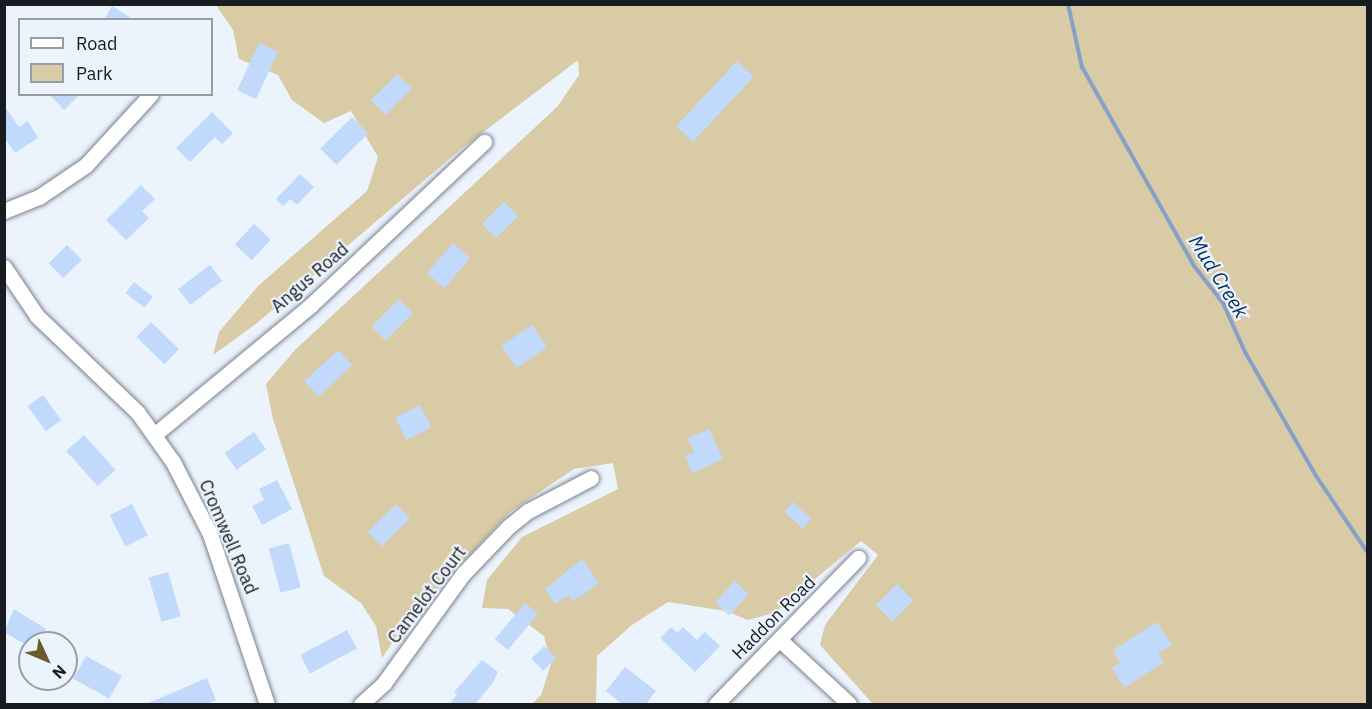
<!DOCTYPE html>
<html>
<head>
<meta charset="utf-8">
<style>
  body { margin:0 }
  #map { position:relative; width:1372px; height:709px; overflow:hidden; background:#ebf3fd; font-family:"IBM Plex Sans",sans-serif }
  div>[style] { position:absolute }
  .green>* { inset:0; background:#d9cba5 }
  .stream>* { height:4px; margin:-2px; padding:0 2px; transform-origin:2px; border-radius:2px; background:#85a1c8 }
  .building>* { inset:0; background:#c1d9fa; transform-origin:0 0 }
  .roads { filter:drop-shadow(0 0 2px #78818c) drop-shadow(0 0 2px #78818c) }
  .street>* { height:15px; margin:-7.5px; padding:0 7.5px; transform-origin:7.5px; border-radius:7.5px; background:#fff }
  span { translate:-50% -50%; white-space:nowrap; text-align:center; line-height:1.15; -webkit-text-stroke:4.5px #ebf3fd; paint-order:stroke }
  .street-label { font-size:18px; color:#181c20 }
  .water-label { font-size:20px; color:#072e5e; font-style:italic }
  .frame { position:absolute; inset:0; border:6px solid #181c20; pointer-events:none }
  .legend { position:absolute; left:18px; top:18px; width:195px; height:78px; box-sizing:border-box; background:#ebf3fd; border:2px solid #979da5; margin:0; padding:8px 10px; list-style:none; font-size:18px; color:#181c20 }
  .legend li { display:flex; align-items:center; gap:12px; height:30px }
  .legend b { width:30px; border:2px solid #979da5 }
  .north { position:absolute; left:18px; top:631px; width:60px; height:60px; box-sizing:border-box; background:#ebf3fd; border:2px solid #979da5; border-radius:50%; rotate:134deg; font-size:16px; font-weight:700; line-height:24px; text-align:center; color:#181c20 }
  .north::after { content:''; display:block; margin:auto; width:21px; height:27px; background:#6c5b29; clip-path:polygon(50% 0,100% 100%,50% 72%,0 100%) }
</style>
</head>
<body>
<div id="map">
  <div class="green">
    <div style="clip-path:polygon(216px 5px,1367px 5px,1367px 704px,873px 704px,820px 645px,825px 625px,878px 555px,861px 541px,774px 613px,748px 620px,726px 611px,668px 602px,632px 625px,597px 656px,596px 704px,532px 704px,541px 695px,551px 664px,544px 636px,508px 609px,482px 608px,487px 580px,522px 537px,618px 489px,613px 463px,574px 469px,510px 512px,407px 621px,382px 658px,376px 626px,361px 603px,324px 576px,273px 419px,266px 384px,295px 350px,557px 107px,579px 75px,578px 60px,461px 149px,257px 323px,213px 355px,219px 332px,258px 286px,367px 191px,378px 157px,351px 111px,324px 123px,292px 100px,278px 75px,239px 59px,233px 30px)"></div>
  </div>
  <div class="stream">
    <div style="left:1068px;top:4px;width:65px;rotate:77.5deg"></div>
    <div style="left:1082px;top:67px;width:228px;rotate:60.6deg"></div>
    <div style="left:1194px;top:266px;width:47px;rotate:51.9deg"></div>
    <div style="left:1223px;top:303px;width:54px;rotate:65.8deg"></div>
    <div style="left:1245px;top:352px;width:143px;rotate:60.2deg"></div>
    <div style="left:1316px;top:476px;width:93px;rotate:56deg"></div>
  </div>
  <div class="building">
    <div style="clip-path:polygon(112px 6px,134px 20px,104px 20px)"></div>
    <div style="left:259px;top:43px;width:21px;height:52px;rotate:25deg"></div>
    <div style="left:737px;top:61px;width:23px;height:89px;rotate:43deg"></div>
    <div style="left:397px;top:74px;width:21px;height:37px;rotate:45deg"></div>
    <div style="clip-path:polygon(49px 94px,80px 94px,64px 110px)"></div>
    <div style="clip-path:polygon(4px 105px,19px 127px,28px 121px,38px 138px,15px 153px,4px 137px)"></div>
    <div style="clip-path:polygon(212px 112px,233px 133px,222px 144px,215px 137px,190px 162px,176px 148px)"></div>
    <div style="left:352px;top:117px;width:23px;height:45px;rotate:45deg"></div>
    <div style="clip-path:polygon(300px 174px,314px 187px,297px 205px,290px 199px,283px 206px,276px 199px)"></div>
    <div style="clip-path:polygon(141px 185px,155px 199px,142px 211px,149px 218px,126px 240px,106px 220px)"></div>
    <div style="left:504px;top:202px;width:20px;height:31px;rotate:45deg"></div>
    <div style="left:254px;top:224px;width:23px;height:28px;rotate:43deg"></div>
    <div style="left:453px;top:243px;width:23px;height:40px;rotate:41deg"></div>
    <div style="left:67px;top:245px;width:21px;height:26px;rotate:45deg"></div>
    <div style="left:210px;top:265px;width:20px;height:40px;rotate:53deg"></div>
    <div style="left:134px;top:282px;width:24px;height:14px;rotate:38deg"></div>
    <div style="left:399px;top:299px;width:20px;height:39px;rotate:45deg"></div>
    <div style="left:151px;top:322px;width:39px;height:21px;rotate:44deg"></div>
    <div style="left:532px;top:325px;width:27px;height:37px;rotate:56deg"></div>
    <div style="left:338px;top:350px;width:21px;height:46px;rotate:47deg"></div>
    <div style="left:43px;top:395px;width:31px;height:19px;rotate:54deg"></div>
    <div style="left:420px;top:405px;width:25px;height:28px;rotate:63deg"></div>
    <div style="clip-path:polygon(709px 429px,723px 459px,692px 473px,685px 456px,694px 452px,688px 438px)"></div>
    <div style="left:254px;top:432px;width:21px;height:36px;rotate:55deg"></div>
    <div style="left:84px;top:435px;width:47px;height:24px;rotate:48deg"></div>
    <div style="clip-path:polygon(277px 480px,292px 509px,262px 525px,252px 506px,264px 500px,259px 489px)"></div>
    <div style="left:793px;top:502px;width:25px;height:13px;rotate:43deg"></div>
    <div style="left:132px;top:504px;width:35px;height:25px;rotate:63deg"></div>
    <div style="left:396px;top:504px;width:20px;height:40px;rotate:45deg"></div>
    <div style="left:289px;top:543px;width:46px;height:21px;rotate:75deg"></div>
    <div style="clip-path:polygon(582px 559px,599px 583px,573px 602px,569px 595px,555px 604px,545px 589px)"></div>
    <div style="left:168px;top:572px;width:46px;height:20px;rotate:74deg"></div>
    <div style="left:735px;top:581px;width:19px;height:29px;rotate:43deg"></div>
    <div style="left:897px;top:584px;width:23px;height:30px;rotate:45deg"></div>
    <div style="left:525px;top:603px;width:17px;height:47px;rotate:40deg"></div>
    <div style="clip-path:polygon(14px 609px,46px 629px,38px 643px,30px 643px,30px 647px,4px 632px)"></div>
    <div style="clip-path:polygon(1157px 622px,1172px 645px,1158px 653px,1164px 662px,1124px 688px,1112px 668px,1120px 662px,1113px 650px)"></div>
    <div style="clip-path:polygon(671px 627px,677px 633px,683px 627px,697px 640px,705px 632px,720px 646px,695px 672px,660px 638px)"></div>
    <div style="left:347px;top:630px;width:21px;height:53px;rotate:62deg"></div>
    <div style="left:544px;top:646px;width:17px;height:18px;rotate:45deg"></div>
    <div style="left:86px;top:656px;width:41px;height:26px;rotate:29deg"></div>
    <div style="clip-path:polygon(482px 660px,498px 672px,492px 684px,474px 705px,449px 705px,457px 694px,454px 692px)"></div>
    <div style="clip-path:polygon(625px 667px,656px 691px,645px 705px,623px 705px,606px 691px)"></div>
    <div style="clip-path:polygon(207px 678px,216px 700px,206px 705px,144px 705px)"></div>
  </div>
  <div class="roads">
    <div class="street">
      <div style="left:4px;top:211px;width:38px;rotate:-22deg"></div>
      <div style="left:39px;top:197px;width:57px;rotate:-34.2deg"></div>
      <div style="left:86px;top:165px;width:96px;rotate:-47.5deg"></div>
      <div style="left:4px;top:267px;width:59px;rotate:56deg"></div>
      <div style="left:37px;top:316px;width:140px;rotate:43.8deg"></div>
      <div style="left:138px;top:413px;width:60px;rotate:54.5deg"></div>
      <div style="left:173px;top:462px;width:81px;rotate:62.8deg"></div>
      <div style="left:210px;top:534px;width:179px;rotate:71.5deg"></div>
      <div style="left:154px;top:435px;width:204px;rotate:-39.6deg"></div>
      <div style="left:311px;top:305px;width:238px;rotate:-43.3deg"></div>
      <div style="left:780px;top:640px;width:94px;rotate:42.8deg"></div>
      <div style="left:361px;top:704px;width:31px;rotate:-42deg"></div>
      <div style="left:384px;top:683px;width:135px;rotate:-54.1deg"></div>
      <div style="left:463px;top:574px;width:65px;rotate:-46.2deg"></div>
      <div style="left:508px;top:527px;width:26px;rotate:-39deg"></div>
      <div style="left:528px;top:511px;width:71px;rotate:-27.6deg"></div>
      <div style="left:716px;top:704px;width:204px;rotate:-45.8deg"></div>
    </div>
  </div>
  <div class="street-label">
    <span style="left:310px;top:278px;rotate:-41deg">Angus Road</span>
    <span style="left:228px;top:537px;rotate:67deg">Cromwell Road</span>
    <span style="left:427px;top:595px;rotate:-53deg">Camelot Court</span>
    <span style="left:774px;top:618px;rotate:-45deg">Haddon Road</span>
  </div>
  <div class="water-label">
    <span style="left:1219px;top:276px;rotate:58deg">Mud Creek</span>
  </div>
  <div class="frame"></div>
  <ul class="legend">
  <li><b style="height:8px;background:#fff"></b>Road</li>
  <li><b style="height:16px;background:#d9cba5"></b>Park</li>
  </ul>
  <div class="north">N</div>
</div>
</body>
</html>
